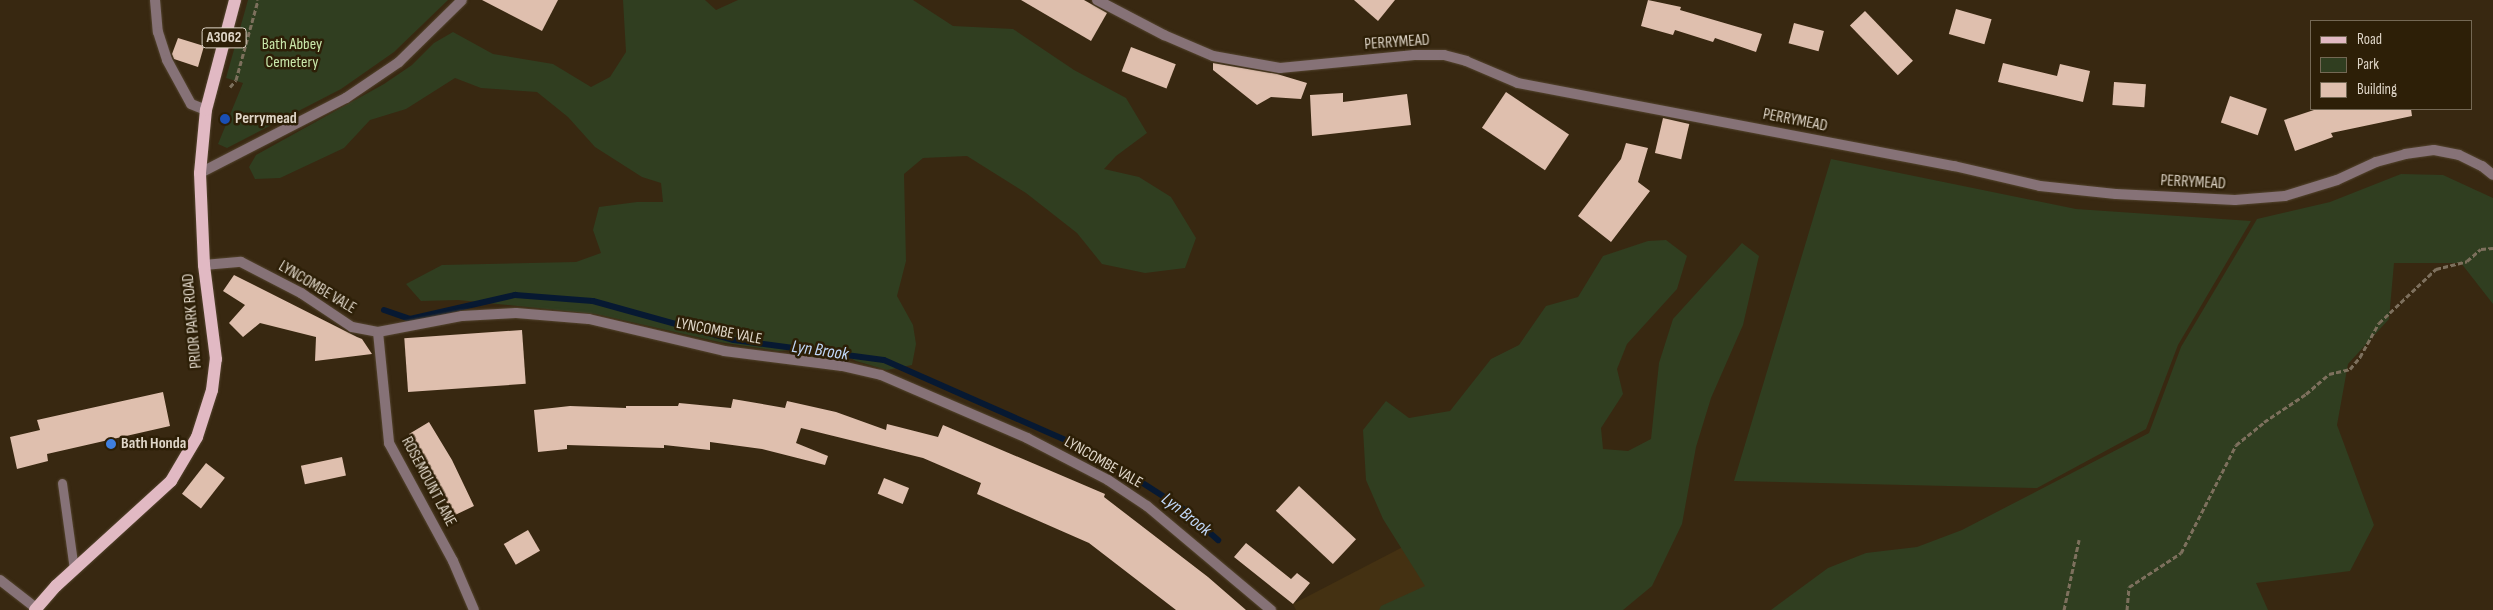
<!DOCTYPE html>
<html>
<head>
<meta charset="utf-8">
<style>
  body { margin:0 }
  #map { position:relative; width:2493px; height:610px; overflow:hidden; background:#382811; font-family:"Sofia Sans Condensed",sans-serif }
  div>[style] { position:absolute }
  .built>* { inset:0; background:#443112 }
  .green>* { inset:0; background:#303e20 }
  .stream>* { height:6px; margin:-3px; padding:0 3px; transform-origin:3px; border-radius:3px; background:#071932 }
  .building>* { inset:0; background:#dfbfae; transform-origin:0 0 }
  .path>* { height:3px; margin-top:-1.5px; transform-origin:0; background:repeating-linear-gradient(90deg,#7d705d 0 5px,transparent 0 7.5px) }
  .roads { filter:drop-shadow(0 0 1px #53442e) drop-shadow(0 0 1px #53442e) }
  .service>* { height:9px; margin:-4.5px; padding:0 4.5px; transform-origin:4.5px; border-radius:4.5px; background:#867277 }
  .minor>* { height:10px; margin:-5px; padding:0 5px; transform-origin:5px; border-radius:5px; background:#867277 }
  .primary>* { height:12px; margin:-6px; padding:0 6px; transform-origin:6px; border-radius:6px; background:#e1b9c3 }
  .dots>* { width:14px; height:14px; translate:-50% -50%; box-sizing:border-box; border:2px solid #2d1f07; border-radius:50% }
  span { translate:-50% -50%; white-space:nowrap; text-align:center; line-height:1.15; -webkit-text-stroke:5px #2d1f07; paint-order:stroke }
  .shield-label span { padding:1px 4px; background:#2d1f07; border:1px solid; border-radius:4px; -webkit-text-stroke-width:0 }
  .shield-label { font-size:15px; color:#dfd6c8; font-weight:700 }
  .street-label { font-size:16px; color:#dfd6c8 }
  .park-label { font-size:16px; color:#c9e7aa }
  .poi-label { font-size:16px; color:#dfd6c8; font-weight:700 }
  .left { translate:0 -50%; text-align:left }
  .water-label { font-size:18px; color:#c1d8f9; font-style:italic }
  .legend { position:absolute; left:2310px; top:20px; width:162px; height:90px; box-sizing:border-box; background:#2d1f07; border:1px solid #746854; margin:0; padding:6px 9px; list-style:none; font-size:15px; color:#dfd6c8 }
  .legend li { display:flex; align-items:center; gap:10px; height:25px }
  .legend b { width:25px; border:1px solid #746854 }
</style>
</head>
<body>
<div id="map">
  <div class="built">
    <div style="clip-path:polygon(1424px 536px,1471px 610px,1296px 610px,1293px 604px)"></div>
  </div>
  <div class="green">
    <div style="clip-path:polygon(248px 0,448px 0,394px 52px,341px 89px,227px 148px,218px 144px,243px 83px,226px 78px)"></div>
    <div style="clip-path:polygon(623px 0,705px 0,716px 10px,738px 0,913px 0,953px 26px,1013px 29px,1074px 70px,1126px 98px,1147px 133px,1116px 156px,1104px 169px,1139px 177px,1171px 197px,1196px 238px,1185px 268px,1145px 273px,1102px 264px,1077px 233px,1026px 193px,967px 156px,923px 158px,904px 174px,906px 261px,897px 296px,913px 325px,916px 344px,912px 365px,887px 370px,856px 361px,830px 347px,778px 351px,719px 342px,596px 314px,458px 300px,421px 301px,406px 284px,442px 265px,576px 262px,601px 253px,593px 230px,599px 207px,637px 202px,663px 202px,661px 183px,642px 177px,595px 147px,568px 117px,537px 92px,481px 88px,455px 78px,406px 109px,370px 120px,344px 148px,280px 178px,255px 179px,249px 167px,256px 155px,384px 84px,412px 65px,434px 43px,453px 32px,493px 54px,553px 64px,591px 87px,610px 77px,626px 52px)"></div>
    <div style="clip-path:polygon(1831px 159px,2076px 209px,2251px 221px,2178px 345px,2146px 429px,2037px 488px,1734px 481px)"></div>
    <div style="clip-path:polygon(2401px 174px,2443px 175px,2493px 198px,2493px 304px,2461px 263px,2394px 263px,2389px 319px,2348px 364px,2337px 425px,2374px 525px,2350px 571px,2256px 583px,2268px 610px,1771px 610px,1828px 568px,1866px 553px,1917px 547px,1962px 530px,2149px 433px,2181px 347px,2257px 219px,2330px 202px)"></div>
    <div style="clip-path:polygon(1666px 240px,1687px 256px,1677px 289px,1627px 344px,1617px 369px,1623px 394px,1601px 428px,1603px 449px,1628px 451px,1651px 439px,1659px 363px,1673px 319px,1742px 243px,1759px 256px,1743px 325px,1711px 398px,1696px 447px,1682px 524px,1652px 586px,1623px 610px,1379px 610px,1381px 606px,1425px 586px,1383px 519px,1366px 480px,1363px 430px,1386px 401px,1409px 418px,1450px 411px,1491px 359px,1519px 345px,1546px 306px,1578px 297px,1603px 256px,1648px 241px)"></div>
  </div>
  <div class="stream">
    <div style="left:384px;top:310px;width:28px;rotate:19deg"></div>
    <div style="left:410px;top:319px;width:108px;rotate:-12.9deg"></div>
    <div style="left:515px;top:295px;width:78px;rotate:4.4deg"></div>
    <div style="left:593px;top:301px;width:146px;rotate:15.5deg"></div>
    <div style="left:734px;top:340px;width:151px;rotate:7.6deg"></div>
    <div style="left:884px;top:360px;width:235px;rotate:23.8deg"></div>
    <div style="left:1099px;top:455px;width:100px;rotate:32.7deg"></div>
    <div style="left:1183px;top:509px;width:47px;rotate:41.5deg"></div>
  </div>
  <div class="building">
    <div style="clip-path:polygon(482px 0,558px 0,542px 31px)"></div>
    <div style="clip-path:polygon(1021px 0,1084px 0,1107px 13px,1091px 41px)"></div>
    <div style="clip-path:polygon(1354px 0,1395px 0,1378px 21px)"></div>
    <div style="clip-path:polygon(1648px 0,1681px 7px,1680px 10px,1762px 34px,1756px 52px,1715px 38px,1713px 42px,1675px 30px,1673px 35px,1641px 26px)"></div>
    <div style="left:1956px;top:9px;width:37px;height:26px;rotate:16deg"></div>
    <div style="left:1865px;top:11px;width:69px;height:21px;rotate:46deg"></div>
    <div style="left:1794px;top:23px;width:31px;height:21px;rotate:15deg"></div>
    <div style="clip-path:polygon(178px 38px,204px 46px,198px 67px,174px 59px,172px 54px)"></div>
    <div style="left:1131px;top:47px;width:48px;height:26px;rotate:21deg"></div>
    <div style="clip-path:polygon(1213px 63px,1277px 74px,1307px 83px,1301px 99px,1271px 97px,1257px 105px,1213px 70px)"></div>
    <div style="clip-path:polygon(2003px 63px,2057px 76px,2060px 64px,2090px 71px,2083px 102px,1998px 82px)"></div>
    <div style="left:2114px;top:82px;width:32px;height:23px;rotate:4deg"></div>
    <div style="left:1506px;top:92px;width:76px;height:43px;rotate:34deg"></div>
    <div style="clip-path:polygon(1343px 93px,1343px 102px,1407px 94px,1411px 125px,1312px 136px,1310px 95px)"></div>
    <div style="left:2230px;top:96px;width:39px;height:28px;rotate:19deg"></div>
    <div style="clip-path:polygon(2317px 109px,2411px 109px,2412px 116px,2331px 133px,2333px 137px,2295px 151px,2284px 120px)"></div>
    <div style="left:1663px;top:118px;width:27px;height:36px;rotate:13deg"></div>
    <div style="clip-path:polygon(1626px 143px,1648px 148px,1638px 182px,1650px 191px,1611px 242px,1578px 216px,1621px 159px)"></div>
    <div style="clip-path:polygon(234px 275px,357px 337px,362px 339px,372px 354px,315px 361px,316px 337px,260px 323px,243px 337px,229px 323px,245px 305px,223px 291px)"></div>
    <div style="left:522px;top:330px;width:54px;height:118px;rotate:86deg"></div>
    <div style="clip-path:polygon(163px 392px,170px 426px,47px 454px,48px 461px,17px 469px,10px 437px,40px 430px,37px 420px)"></div>
    <div style="clip-path:polygon(733px 399px,785px 408px,787px 401px,836px 412px,886px 430px,887px 424px,938px 437px,943px 425px,1105px 494px,1104px 497px,1208px 577px,1246px 610px,1176px 610px,1089px 543px,977px 494px,981px 483px,923px 458px,801px 428px,796px 443px,828px 456px,825px 465px,762px 449px,710px 442px,710px 450px,664px 445px,664px 448px,567px 445px,567px 449px,538px 452px,534px 410px,570px 406px,626px 408px,626px 406px,678px 406px,679px 403px,731px 408px)"></div>
    <div style="clip-path:polygon(429px 422px,452px 460px,474px 506px,453px 516px,431px 470px,409px 434px)"></div>
    <div style="left:342px;top:457px;width:19px;height:42px;rotate:78deg"></div>
    <div style="left:206px;top:463px;width:24px;height:39px;rotate:38deg"></div>
    <div style="left:884px;top:478px;width:27px;height:17px;rotate:22deg"></div>
    <div style="left:1299px;top:486px;width:78px;height:34px;rotate:43deg"></div>
    <div style="left:528px;top:530px;width:24px;height:28px;rotate:60deg"></div>
    <div style="clip-path:polygon(1246px 543px,1291px 579px,1297px 573px,1310px 583px,1293px 604px,1234px 557px)"></div>
  </div>
  <div class="path">
    <div style="left:230px;top:87px;width:9px;rotate:-49deg"></div>
    <div style="left:236px;top:80px;width:83px;rotate:-74.6deg"></div>
    <div style="left:2064px;top:610px;width:72px;rotate:-77.9deg"></div>
    <div style="left:2127px;top:610px;width:23px;rotate:-85deg"></div>
    <div style="left:2129px;top:587px;width:62px;rotate:-33.2deg"></div>
    <div style="left:2181px;top:553px;width:121px;rotate:-63deg"></div>
    <div style="left:2236px;top:445px;width:36px;rotate:-39deg"></div>
    <div style="left:2264px;top:422px;width:50px;rotate:-33.7deg"></div>
    <div style="left:2306px;top:394px;width:30px;rotate:-41deg"></div>
    <div style="left:2329px;top:374px;width:22px;rotate:-13deg"></div>
    <div style="left:2350px;top:369px;width:16px;rotate:-50deg"></div>
    <div style="left:2360px;top:357px;width:39px;rotate:-61deg"></div>
    <div style="left:2379px;top:323px;width:79px;rotate:-43.5deg"></div>
    <div style="left:2436px;top:269px;width:32px;rotate:-14deg"></div>
    <div style="left:2467px;top:261px;width:18px;rotate:-41deg"></div>
    <div style="left:2481px;top:249px;width:12px;rotate:-5deg"></div>
  </div>
  <div class="roads">
    <div class="service">
      <div style="left:62px;top:483px;width:87px;rotate:82.1deg"></div>
    </div>
    <div class="minor">
      <div style="left:155px;top:0;width:32px;rotate:85deg"></div>
      <div style="left:158px;top:32px;width:29px;rotate:72deg"></div>
      <div style="left:167px;top:60px;width:50px;rotate:61.4deg"></div>
      <div style="left:191px;top:104px;width:16px;rotate:22deg"></div>
      <div style="left:1097px;top:0;width:76px;rotate:27.6deg"></div>
      <div style="left:1164px;top:35px;width:53px;rotate:23.2deg"></div>
      <div style="left:1213px;top:56px;width:68px;rotate:10.2deg"></div>
      <div style="left:1280px;top:68px;width:135px;rotate:-5.5deg"></div>
      <div style="left:1414px;top:55px;width:30px"></div>
      <div style="left:1444px;top:55px;width:23px;rotate:15deg"></div>
      <div style="left:1466px;top:61px;width:56px;rotate:22.9deg"></div>
      <div style="left:1518px;top:83px;width:444px;rotate:10.8deg"></div>
      <div style="left:1954px;top:166px;width:88px;rotate:13.1deg"></div>
      <div style="left:2040px;top:186px;width:76px;rotate:6deg"></div>
      <div style="left:2116px;top:194px;width:119px;rotate:2.9deg"></div>
      <div style="left:2235px;top:200px;width:50px;rotate:-4.6deg"></div>
      <div style="left:2285px;top:196px;width:54px;rotate:-17.1deg"></div>
      <div style="left:2337px;top:180px;width:43px;rotate:-24.8deg"></div>
      <div style="left:2376px;top:162px;width:30px;rotate:-15deg"></div>
      <div style="left:2405px;top:154px;width:29px;rotate:-8deg"></div>
      <div style="left:2434px;top:150px;width:25px;rotate:11deg"></div>
      <div style="left:2459px;top:155px;width:25px;rotate:26deg"></div>
      <div style="left:2482px;top:166px;width:14px;rotate:39deg"></div>
      <div style="left:200px;top:173px;width:164px;rotate:-27.2deg"></div>
      <div style="left:346px;top:98px;width:64px;rotate:-34.2deg"></div>
      <div style="left:399px;top:62px;width:88px;rotate:-44.5deg"></div>
      <div style="left:204px;top:265px;width:37px;rotate:-5deg"></div>
      <div style="left:241px;top:262px;width:68px;rotate:27.3deg"></div>
      <div style="left:301px;top:293px;width:61px;rotate:33.7deg"></div>
      <div style="left:352px;top:327px;width:26px;rotate:11deg"></div>
      <div style="left:378px;top:332px;width:86px;rotate:-10.8deg"></div>
      <div style="left:462px;top:316px;width:54px;rotate:-3.2deg"></div>
      <div style="left:516px;top:313px;width:73px;rotate:4.7deg"></div>
      <div style="left:589px;top:319px;width:139px;rotate:13.3deg"></div>
      <div style="left:724px;top:351px;width:119px;rotate:7.2deg"></div>
      <div style="left:842px;top:366px;width:40px;rotate:13deg"></div>
      <div style="left:881px;top:375px;width:159px;rotate:23.3deg"></div>
      <div style="left:1027px;top:438px;width:91px;rotate:27.4deg"></div>
      <div style="left:1108px;top:480px;width:47px;rotate:33.7deg"></div>
      <div style="left:1147px;top:506px;width:162px;rotate:40deg"></div>
      <div style="left:378px;top:332px;width:112px;rotate:84.3deg"></div>
      <div style="left:389px;top:443px;width:134px;rotate:61.5deg"></div>
      <div style="left:453px;top:561px;width:53px;rotate:66.8deg"></div>
      <div style="left:0;top:580px;width:46px;rotate:37.9deg"></div>
    </div>
    <div class="primary">
      <div style="left:35px;top:610px;width:32px;rotate:-49deg"></div>
      <div style="left:56px;top:586px;width:156px;rotate:-42.4deg"></div>
      <div style="left:171px;top:481px;width:51px;rotate:-59.4deg"></div>
      <div style="left:197px;top:437px;width:49px;rotate:-72.3deg"></div>
      <div style="left:212px;top:390px;width:31px;rotate:-83deg"></div>
      <div style="left:216px;top:359px;width:95px;rotate:-97.3deg"></div>
      <div style="left:204px;top:265px;width:92px;rotate:-92.5deg"></div>
      <div style="left:200px;top:173px;width:63px;rotate:-84.6deg"></div>
      <div style="left:206px;top:110px;width:114px;rotate:-75.2deg"></div>
    </div>
  </div>
  <div class="dots">
    <div style="left:225px;top:119px;background:#1a4fb4"></div>
    <div style="left:111px;top:444px;background:#3f7fe0"></div>
  </div>
  <div class="shield-label">
    <span style="left:224px;top:38px">A3062</span>
  </div>
  <div class="street-label">
    <span style="left:1397px;top:43px;rotate:-4deg">PERRYMEAD</span>
    <span style="left:1795px;top:121px;rotate:11deg">PERRYMEAD</span>
    <span style="left:2193px;top:183px;rotate:3deg">PERRYMEAD</span>
    <span style="left:317px;top:288px;rotate:31deg">LYNCOMBE VALE</span>
    <span style="left:193px;top:321px;rotate:-95deg">PRIOR PARK ROAD</span>
    <span style="left:719px;top:332px;rotate:11deg">LYNCOMBE VALE</span>
    <span style="left:1103px;top:463px;rotate:30deg">LYNCOMBE VALE</span>
    <span style="left:428px;top:482px;rotate:62deg">ROSEMOUNT LANE</span>
  </div>
  <div class="park-label">
    <span style="left:292px;top:54px">Bath Abbey<br>Cemetery</span>
  </div>
  <div class="poi-label">
    <span class="left" style="left:235px;top:119px">Perrymead</span>
    <span class="left" style="left:121px;top:444px">Bath Honda</span>
  </div>
  <div class="water-label">
    <span style="left:820px;top:351px;rotate:8deg">Lyn Brook</span>
    <span style="left:1186px;top:515px;rotate:38deg">Lyn Brook</span>
  </div>
  <ul class="legend">
  <li><b style="height:6px;background:#e1b9c3"></b>Road</li>
  <li><b style="height:14px;background:#303e20"></b>Park</li>
  <li><b style="height:14px;background:#dfbfae"></b>Building</li>
  </ul>
</div>
</body>
</html>
